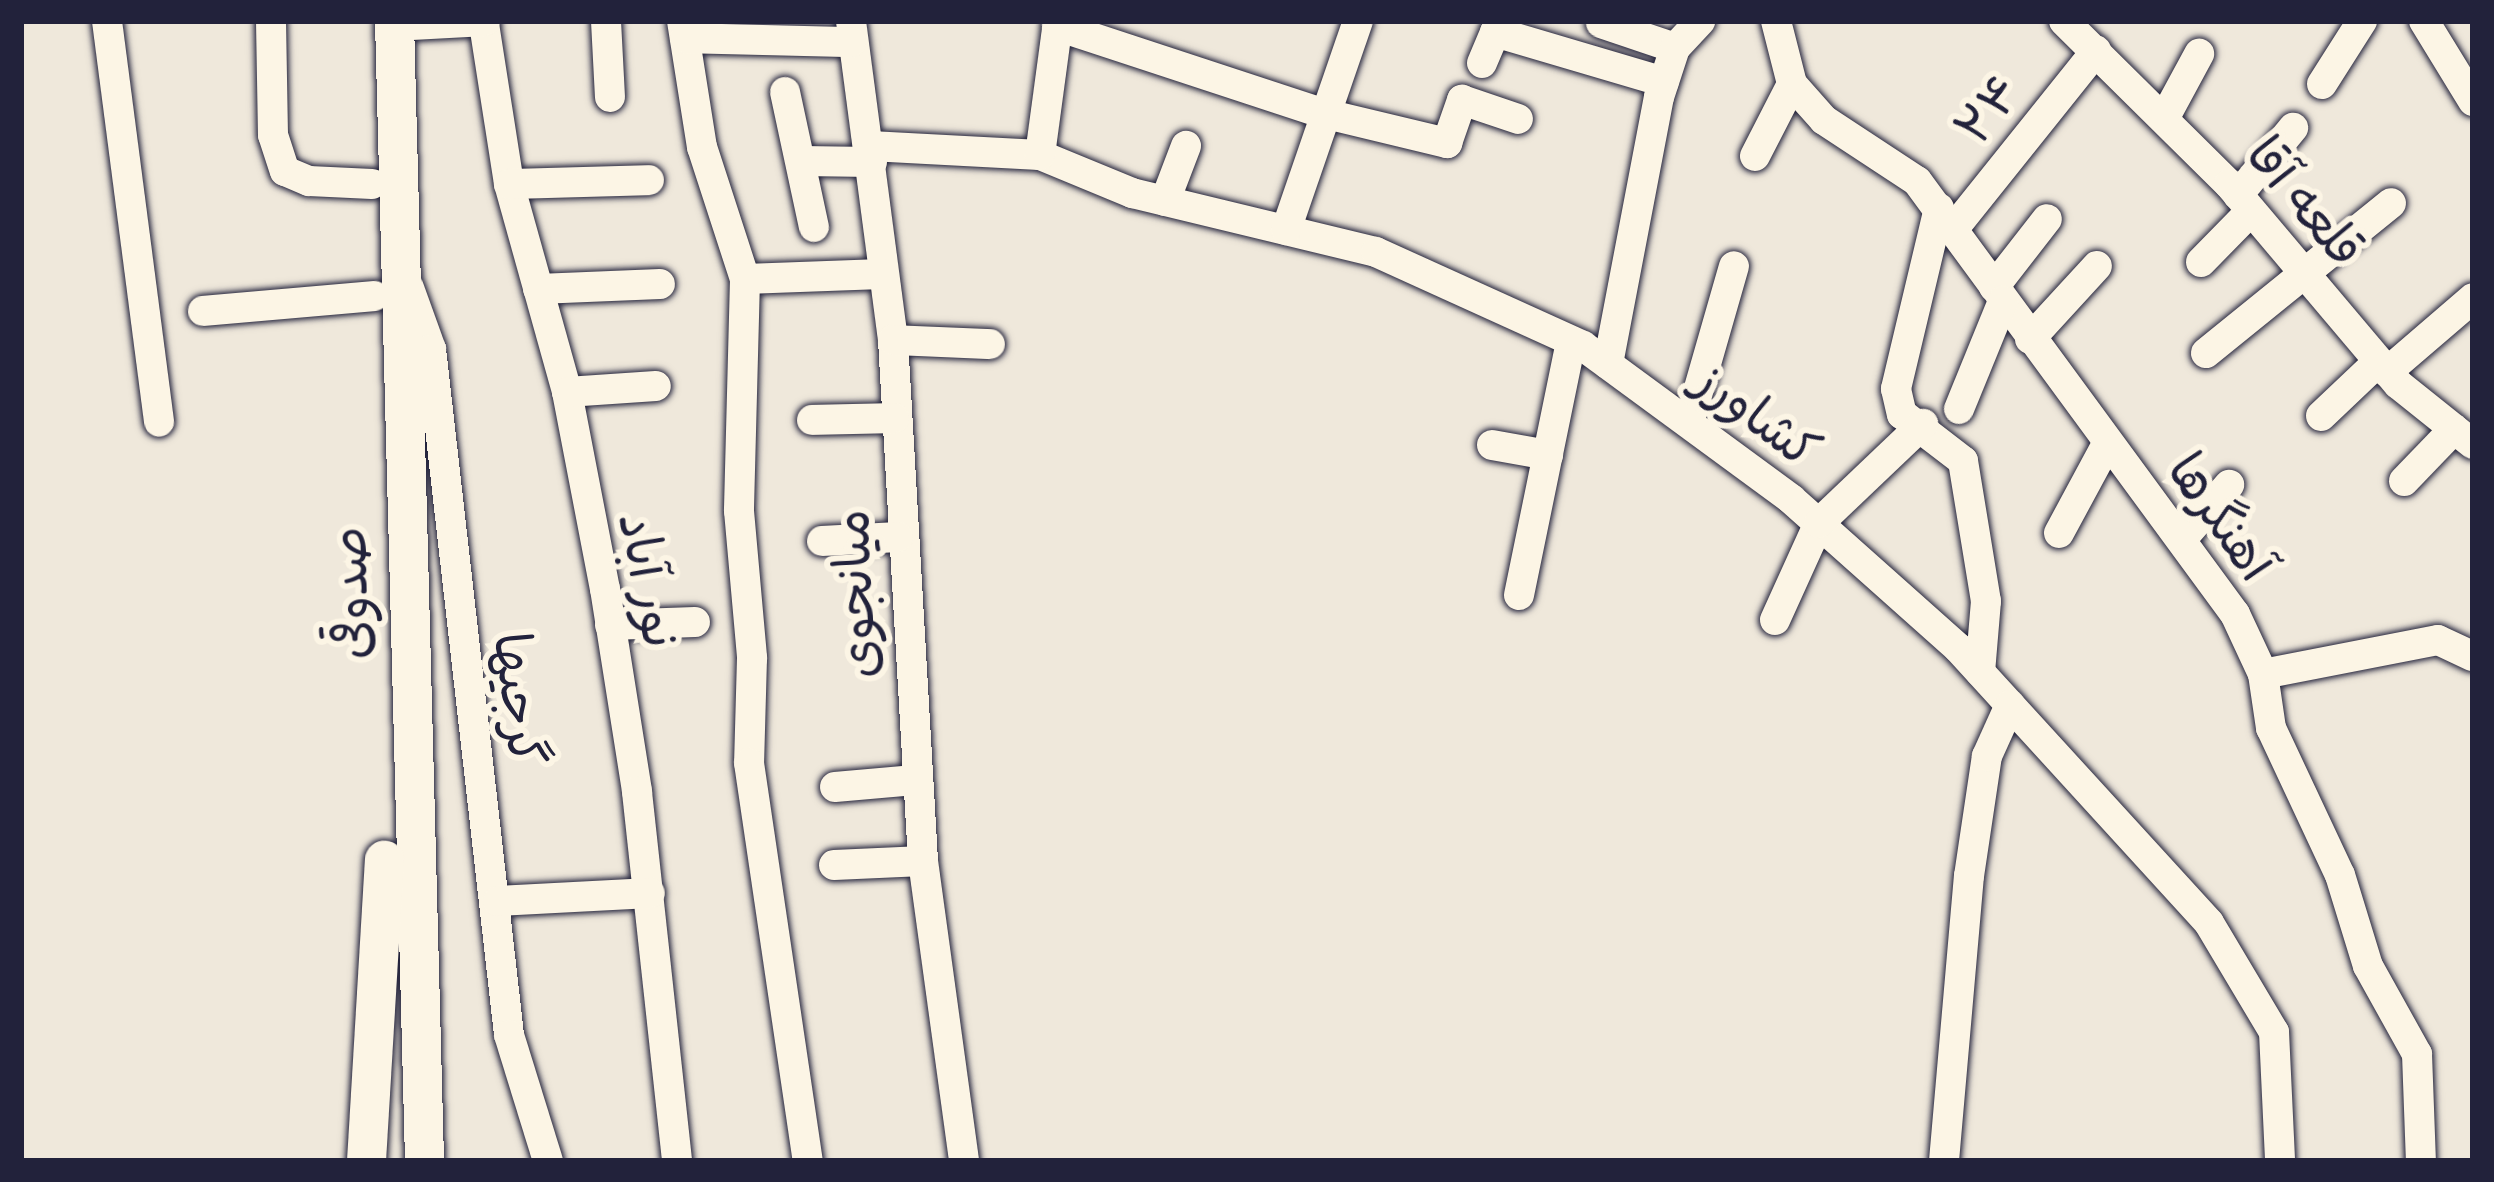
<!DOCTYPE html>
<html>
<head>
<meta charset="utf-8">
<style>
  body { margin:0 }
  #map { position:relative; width:2494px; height:1182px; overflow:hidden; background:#efe8db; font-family:Itim,"Playpen Sans Arabic",sans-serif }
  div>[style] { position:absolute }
  .roads { filter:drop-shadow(0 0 3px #22223b) drop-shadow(0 0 3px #22223b) }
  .minor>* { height:30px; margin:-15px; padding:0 15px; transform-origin:15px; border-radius:15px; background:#fcf5e5 }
  .major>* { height:39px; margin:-19.5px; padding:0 19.5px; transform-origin:19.5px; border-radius:19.5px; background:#fcf5e5 }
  span { translate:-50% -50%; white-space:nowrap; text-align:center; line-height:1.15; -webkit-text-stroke:12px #fcf5e5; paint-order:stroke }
  .street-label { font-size:51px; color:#22223b }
  .frame { position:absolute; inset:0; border:24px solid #22223b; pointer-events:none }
</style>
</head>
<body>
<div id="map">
  <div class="roads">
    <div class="minor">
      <div style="left:107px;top:21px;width:404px;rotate:82.6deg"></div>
      <div style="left:271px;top:21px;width:114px;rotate:89deg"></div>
      <div style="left:273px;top:135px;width:38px;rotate:72deg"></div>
      <div style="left:285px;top:171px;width:26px;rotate:23deg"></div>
      <div style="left:309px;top:181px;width:63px;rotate:2.7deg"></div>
      <div style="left:606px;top:21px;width:76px;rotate:87deg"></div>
      <div style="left:682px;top:21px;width:128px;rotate:81deg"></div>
      <div style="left:702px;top:147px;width:139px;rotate:72deg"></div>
      <div style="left:745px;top:279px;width:232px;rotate:91.5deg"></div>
      <div style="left:739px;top:511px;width:148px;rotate:84.9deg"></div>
      <div style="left:752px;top:658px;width:105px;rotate:91.6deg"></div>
      <div style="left:749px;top:763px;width:402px;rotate:81.6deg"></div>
      <div style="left:851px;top:21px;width:322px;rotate:82.5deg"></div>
      <div style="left:893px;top:340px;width:522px;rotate:86.7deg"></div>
      <div style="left:923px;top:861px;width:303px;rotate:82.2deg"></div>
      <div style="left:1776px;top:21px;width:65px;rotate:75.7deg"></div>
      <div style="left:1792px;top:84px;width:48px;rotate:48.4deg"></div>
      <div style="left:1824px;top:120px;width:111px;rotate:33.3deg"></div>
      <div style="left:1917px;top:181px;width:537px;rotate:53.71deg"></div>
      <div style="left:2235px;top:614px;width:66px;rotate:65deg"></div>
      <div style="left:2263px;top:674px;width:55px;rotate:81.6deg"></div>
      <div style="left:2271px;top:728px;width:162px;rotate:64.9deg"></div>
      <div style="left:2340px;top:875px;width:95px;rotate:72.9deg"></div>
      <div style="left:2368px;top:966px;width:101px;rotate:60.9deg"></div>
      <div style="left:2417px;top:1054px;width:107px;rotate:87.9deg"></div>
      <div style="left:2064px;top:21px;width:232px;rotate:44.7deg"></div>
      <div style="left:2229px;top:184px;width:262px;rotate:49.8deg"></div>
      <div style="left:2398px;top:384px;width:96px;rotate:38.7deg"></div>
      <div style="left:2424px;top:21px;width:94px;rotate:58.5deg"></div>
      <div style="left:1601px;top:23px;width:78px;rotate:18.7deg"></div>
      <div style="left:484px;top:24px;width:162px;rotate:81.1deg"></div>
      <div style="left:509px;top:184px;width:216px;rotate:74.4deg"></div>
      <div style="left:567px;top:392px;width:201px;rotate:79.1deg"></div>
      <div style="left:605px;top:589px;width:206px;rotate:81deg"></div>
      <div style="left:637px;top:792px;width:371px;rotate:83.8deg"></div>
      <div style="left:394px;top:26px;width:91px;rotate:-3.1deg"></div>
      <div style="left:1057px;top:26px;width:279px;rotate:18.2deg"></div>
      <div style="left:1322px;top:113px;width:129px;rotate:13.5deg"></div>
      <div style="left:1447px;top:143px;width:46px;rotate:-70.8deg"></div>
      <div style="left:1462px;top:100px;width:59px;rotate:18.7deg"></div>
      <div style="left:685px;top:38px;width:166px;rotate:1.4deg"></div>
      <div style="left:1482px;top:63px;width:34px;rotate:-67deg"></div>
      <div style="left:1495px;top:32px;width:176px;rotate:16.5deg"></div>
      <div style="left:2322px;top:84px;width:75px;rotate:-57.6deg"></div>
      <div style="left:785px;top:92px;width:138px;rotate:77.9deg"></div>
      <div style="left:2165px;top:117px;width:72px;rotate:-61.6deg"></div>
      <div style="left:870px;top:146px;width:170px;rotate:3deg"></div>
      <div style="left:1040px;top:155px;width:100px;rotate:22.4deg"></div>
      <div style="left:1132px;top:193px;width:251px;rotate:13.6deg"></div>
      <div style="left:1376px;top:252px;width:227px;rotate:24.4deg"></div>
      <div style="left:1583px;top:346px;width:258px;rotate:36.3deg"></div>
      <div style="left:1791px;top:499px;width:224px;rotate:41.7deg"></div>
      <div style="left:1958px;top:648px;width:372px;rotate:47.6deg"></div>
      <div style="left:2209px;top:923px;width:127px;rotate:59.2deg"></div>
      <div style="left:2274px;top:1032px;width:129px;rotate:87.3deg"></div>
      <div style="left:1040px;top:155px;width:135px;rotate:-82.3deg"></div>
      <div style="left:1755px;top:156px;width:81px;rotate:-62.8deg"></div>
      <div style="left:802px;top:161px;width:70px;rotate:0.8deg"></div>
      <div style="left:509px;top:184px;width:140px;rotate:-1.6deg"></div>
      <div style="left:2238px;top:195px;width:87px;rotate:-50.6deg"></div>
      <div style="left:1165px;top:201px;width:59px;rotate:-69.1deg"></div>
      <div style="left:1939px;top:208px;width:186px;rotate:103.4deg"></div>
      <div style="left:1896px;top:389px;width:26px;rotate:77deg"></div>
      <div style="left:1902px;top:414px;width:77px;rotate:37.6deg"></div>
      <div style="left:1963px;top:461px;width:142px;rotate:80.7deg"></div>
      <div style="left:1986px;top:601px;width:71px;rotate:94.8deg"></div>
      <div style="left:1955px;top:227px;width:226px;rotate:-51.3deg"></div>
      <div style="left:1286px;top:230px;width:221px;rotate:-71deg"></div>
      <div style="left:2201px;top:262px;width:70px;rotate:-45.6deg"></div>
      <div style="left:745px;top:279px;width:137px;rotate:-2.1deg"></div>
      <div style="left:1994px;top:287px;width:86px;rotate:-52.1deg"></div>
      <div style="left:409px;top:288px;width:65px;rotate:70.2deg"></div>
      <div style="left:431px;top:349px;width:690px;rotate:83.51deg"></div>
      <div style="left:509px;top:1035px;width:132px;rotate:72.8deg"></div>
      <div style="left:538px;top:289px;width:122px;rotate:-2.3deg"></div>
      <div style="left:203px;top:311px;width:172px;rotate:-5deg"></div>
      <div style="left:2030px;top:339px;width:99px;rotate:-47.5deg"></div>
      <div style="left:893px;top:340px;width:97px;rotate:2.4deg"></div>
      <div style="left:2206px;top:353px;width:238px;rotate:-39deg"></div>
      <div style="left:1608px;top:364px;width:272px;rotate:-79.2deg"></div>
      <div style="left:1659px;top:97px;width:52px;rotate:-71.9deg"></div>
      <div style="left:1675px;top:48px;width:37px;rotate:-47deg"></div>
      <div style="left:2387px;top:372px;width:113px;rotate:-40.7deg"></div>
      <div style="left:567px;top:392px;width:89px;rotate:-3.9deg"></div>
      <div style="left:1959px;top:409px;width:117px;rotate:-67.8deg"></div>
      <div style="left:2321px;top:416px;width:79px;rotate:-43.5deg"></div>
      <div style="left:812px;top:420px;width:82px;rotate:-1.4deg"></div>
      <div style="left:1689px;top:423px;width:163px;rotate:-74deg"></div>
      <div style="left:1492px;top:445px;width:57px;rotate:10.1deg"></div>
      <div style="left:2404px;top:481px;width:72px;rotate:-46.1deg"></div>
      <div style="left:2059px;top:533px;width:101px;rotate:-61.7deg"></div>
      <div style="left:2182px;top:539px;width:72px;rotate:-49deg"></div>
      <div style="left:822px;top:541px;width:76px;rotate:-3deg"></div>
      <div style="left:1519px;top:595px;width:259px;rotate:-78.4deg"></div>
      <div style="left:1775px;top:620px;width:107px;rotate:-65.6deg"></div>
      <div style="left:1819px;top:523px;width:144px;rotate:-43.6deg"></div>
      <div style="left:610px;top:625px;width:85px;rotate:-2deg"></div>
      <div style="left:2263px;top:674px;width:178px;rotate:-11deg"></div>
      <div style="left:2438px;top:640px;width:38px;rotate:25deg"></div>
      <div style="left:835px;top:787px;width:80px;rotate:-5deg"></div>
      <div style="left:834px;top:865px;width:89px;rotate:-2.6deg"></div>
      <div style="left:498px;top:901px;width:152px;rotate:-3deg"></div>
      <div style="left:1944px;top:1161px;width:286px;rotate:-85deg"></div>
      <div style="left:1969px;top:876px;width:121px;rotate:-81.5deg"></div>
      <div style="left:1987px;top:756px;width:56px;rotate:-65.7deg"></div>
    </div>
    <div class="major">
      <div style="left:394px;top:21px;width:1140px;rotate:88.49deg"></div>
      <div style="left:366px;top:1161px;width:302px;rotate:-86.6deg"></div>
    </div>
  </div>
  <div class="street-label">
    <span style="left:1988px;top:109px;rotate:-51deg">۲۴</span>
    <span style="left:2305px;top:202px;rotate:50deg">قلعه آقا</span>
    <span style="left:1757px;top:415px;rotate:37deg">کشاورز</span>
    <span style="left:2221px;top:517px;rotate:54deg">آهنگرها</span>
    <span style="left:649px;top:580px;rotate:79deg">نور آباد</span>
    <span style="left:350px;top:593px;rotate:-91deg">صدوقی</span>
    <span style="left:855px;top:594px;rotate:-93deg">میانجوی</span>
    <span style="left:519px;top:699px;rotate:83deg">گرجیها</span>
  </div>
  <div class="frame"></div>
</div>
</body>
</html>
